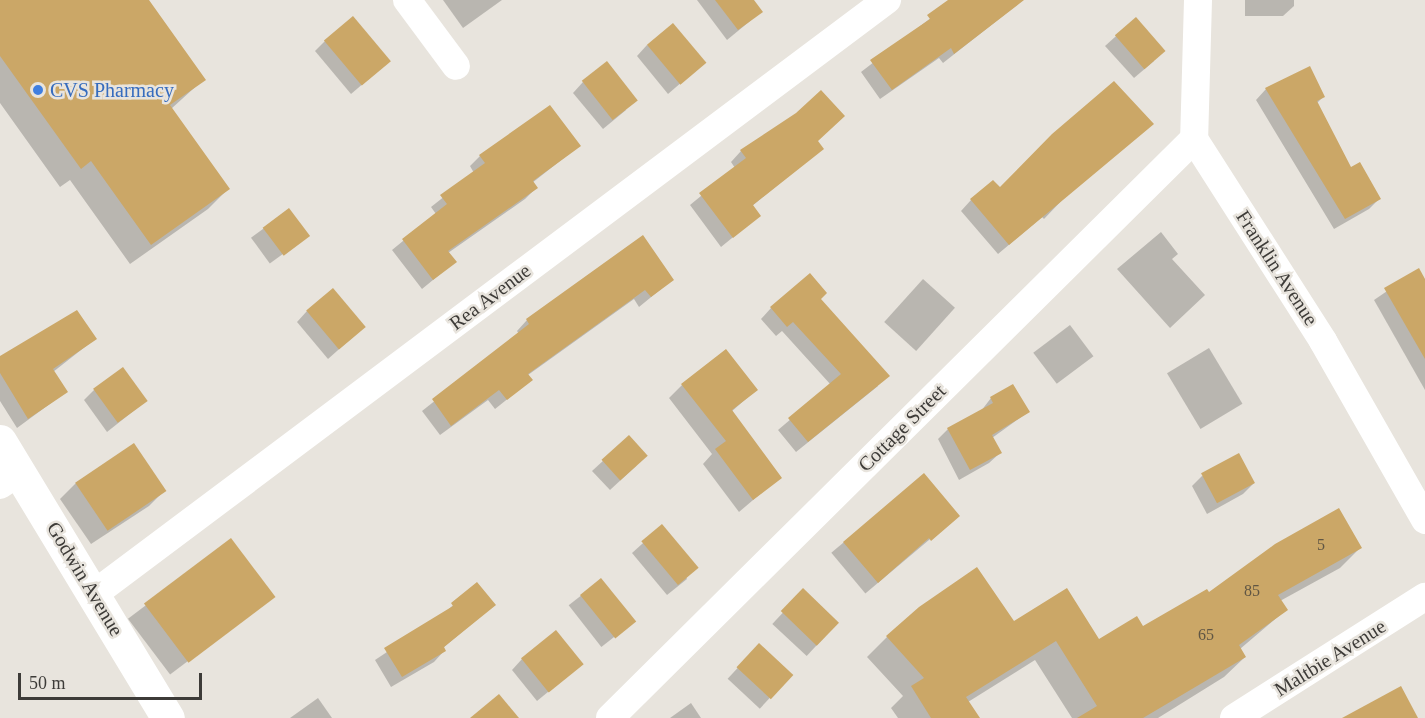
<!DOCTYPE html>
<html>
<head>
<meta charset="utf-8">
<style>
  body { margin:0 }
  #map { position:relative; width:1425px; height:718px; overflow:hidden; background:#e8e4dd; font-family:Georgia,serif }
  div>[style] { position:absolute }
  .shadow>* { inset:0; background:#0003; transform-origin:0 0 }
  .building>* { inset:0; background:#cba767; transform-origin:0 0 }
  .minor>* { height:28px; margin:-14px; padding:0 14px; transform-origin:14px; border-radius:14px; background:#fff }
  .major>* { height:33px; margin:-16.5px; padding:0 16.5px; transform-origin:16.5px; border-radius:16.5px; background:#fff }
  .dots>* { width:16px; height:16px; translate:-50% -50%; box-sizing:border-box; border:3px solid #e8e4dd; border-radius:50% }
  span { translate:-50% -50%; white-space:nowrap; text-align:center; line-height:1.15; -webkit-text-stroke:5px #e8e4dd; paint-order:stroke }
  .number-label { font-size:16px; color:#605644 }
  .number-label span { -webkit-text-stroke-width:0 }
  .shop-label { font-size:20px; color:#366cbe }
  .left { translate:0 -50%; text-align:left }
  .street-label { font-size:20px; color:#3d3b38 }
  .scale { position:absolute; left:18px; top:673px; width:184px; height:27px; box-sizing:border-box; border:3px solid #3d3b38; border-top:0; padding-left:8px; font-size:18px; line-height:21px; white-space:nowrap; color:#3d3b38; -webkit-text-stroke:4px #e8e4dd; paint-order:stroke }
</style>
</head>
<body>
<div id="map">
  <div class="shadow">
    <div style="clip-path:polygon(0 0,147px 0,204px 79px,171px 109px,228px 189px,208px 209px,130px 264px,70px 180px,60px 187px,0 103px)"></div>
    <div style="clip-path:polygon(443px 0,502px 0,463px 28px)"></div>
    <div style="clip-path:polygon(697px 0,752px 0,761px 12px,727px 40px)"></div>
    <div style="clip-path:polygon(954px 0,1023px 0,943px 63px,939px 58px,880px 99px,861px 72px)"></div>
    <div style="clip-path:polygon(1245px 0,1294px 0,1294px 6px,1283px 16px,1245px 16px)"></div>
    <div style="clip-path:polygon(1135px 19px,1154px 61px,1134px 78px,1105px 46px)"></div>
    <div style="clip-path:polygon(325px 41px,378px 71px,351px 94px,315px 51px)"></div>
    <div style="clip-path:polygon(647px 45px,704px 63px,668px 94px,637px 56px)"></div>
    <div style="clip-path:polygon(583px 82px,626px 110px,603px 129px,573px 93px)"></div>
    <div style="clip-path:polygon(1266px 89px,1323px 97px,1317px 103px,1350px 170px,1379px 199px,1369px 209px,1334px 229px,1256px 100px)"></div>
    <div style="clip-path:polygon(1152px 124px,1066px 196px,1044px 219px,1042px 217px,998px 254px,961px 211px,971px 200px)"></div>
    <div style="clip-path:polygon(579px 146px,532px 183px,536px 188px,525px 199px,448px 253px,455px 262px,422px 289px,392px 250px,436px 214px,431px 207px,474px 173px,470px 166px,480px 156px)"></div>
    <div style="clip-path:polygon(822px 149px,752px 206px,759px 216px,721px 247px,690px 205px,735px 168px,731px 162px,741px 151px)"></div>
    <div style="left:289px;top:210px;width:32px;height:47px;rotate:54deg"></div>
    <div style="clip-path:polygon(1161px 232px,1178px 254px,1172px 259px,1205px 295px,1170px 328px,1117px 269px)"></div>
    <div style="clip-path:polygon(1418px 270px,1425px 283px,1425px 390px,1374px 300px)"></div>
    <div style="left:923px;top:279px;width:43px;height:58px;rotate:42deg"></div>
    <div style="clip-path:polygon(672px 280px,639px 307px,634px 299px,528px 375px,531px 380px,495px 409px,488px 400px,440px 435px,422px 411px,519px 334px,517px 331px,527px 320px)"></div>
    <div style="clip-path:polygon(819px 299px,878px 386px,796px 452px,778px 430px,831px 385px,782px 331px,776px 336px,761px 319px,771px 308px)"></div>
    <div style="clip-path:polygon(307px 311px,364px 327px,328px 359px,297px 322px)"></div>
    <div style="left:1070px;top:325px;width:39px;height:46px;rotate:53deg"></div>
    <div style="clip-path:polygon(95px 339px,53px 372px,66px 392px,17px 428px,0 401px,0 358px)"></div>
    <div style="left:1209px;top:348px;width:65px;height:49px;rotate:59deg"></div>
    <div style="clip-path:polygon(682px 385px,756px 390px,731px 412px,780px 477px,739px 512px,703px 464px,712px 454px,669px 398px)"></div>
    <div style="clip-path:polygon(94px 390px,146px 401px,107px 432px,84px 400px)"></div>
    <div style="clip-path:polygon(991px 398px,1028px 412px,992px 438px,1000px 453px,989px 463px,959px 480px,938px 439px,948px 429px,981px 411px)"></div>
    <div style="clip-path:polygon(629px 437px,636px 466px,610px 490px,592px 471px)"></div>
    <div style="left:924px;top:475px;width:53px;height:121px;rotate:50deg"></div>
    <div style="clip-path:polygon(1202px 476px,1254px 483px,1243px 494px,1207px 514px,1192px 486px)"></div>
    <div style="clip-path:polygon(76px 483px,164px 491px,149px 506px,91px 544px,60px 499px)"></div>
    <div style="clip-path:polygon(662px 526px,687px 579px,667px 595px,632px 553px)"></div>
    <div style="left:231px;top:541px;width:70px;height:129px;rotate:53deg"></div>
    <div style="clip-path:polygon(1360px 548px,1340px 568px,1280px 601px,1286px 610px,1240px 649px,1245px 657px,1224px 677px,1158px 718px,1072px 718px,1035px 660px,968px 702px,978px 718px,898px 718px,891px 708px,903px 696px,867px 657px,887px 637px,1014px 623px,1098px 641px,1142px 628px,1208px 595px)"></div>
    <div style="left:601px;top:580px;width:53px;height:41px;rotate:52deg"></div>
    <div style="clip-path:polygon(477px 584px,494px 605px,443px 648px,444px 651px,434px 662px,391px 687px,375px 660px,441px 616px)"></div>
    <div style="left:803px;top:591px;width:47px;height:45px;rotate:43deg"></div>
    <div style="left:759px;top:645px;width:44px;height:46px;rotate:43deg"></div>
    <div style="clip-path:polygon(522px 659px,582px 664px,537px 701px,512px 670px)"></div>
    <div style="clip-path:polygon(318px 698px,332px 718px,290px 718px)"></div>
    <div style="clip-path:polygon(691px 703px,701px 718px,670px 718px)"></div>
  </div>
  <div class="building">
    <div style="clip-path:polygon(0 0,149px 0,206px 80px,170px 105px,230px 189px,151px 245px,91px 161px,81px 169px,0 56px)"></div>
    <div style="clip-path:polygon(715px 0,754px 0,763px 12px,738px 30px)"></div>
    <div style="clip-path:polygon(948px 0,1024px 0,954px 54px,951px 48px,892px 90px,870px 60px,930px 19px,927px 15px)"></div>
    <div style="left:353px;top:16px;width:59px;height:38px;rotate:50deg"></div>
    <div style="left:1136px;top:17px;width:45px;height:28px;rotate:49deg"></div>
    <div style="left:673px;top:23px;width:52px;height:34px;rotate:50deg"></div>
    <div style="left:607px;top:61px;width:50px;height:32px;rotate:52deg"></div>
    <div style="clip-path:polygon(1310px 66px,1325px 97px,1317px 101px,1351px 167px,1360px 162px,1381px 199px,1345px 219px,1265px 88px)"></div>
    <div style="clip-path:polygon(1114px 81px,1154px 124px,1009px 245px,970px 199px,993px 180px,1000px 187px,1052px 134px)"></div>
    <div style="clip-path:polygon(821px 90px,845px 116px,818px 141px,824px 149px,753px 205px,761px 216px,733px 238px,699px 193px,746px 158px,740px 150px,796px 113px)"></div>
    <div style="clip-path:polygon(550px 105px,581px 146px,533px 181px,538px 188px,448px 251px,457px 262px,433px 280px,402px 239px,447px 204px,440px 195px,485px 163px,479px 155px)"></div>
    <div style="left:289px;top:208px;width:35px;height:33px;rotate:53deg"></div>
    <div style="clip-path:polygon(643px 235px,674px 280px,651px 297px,645px 290px,528px 374px,533px 380px,507px 400px,499px 390px,451px 426px,432px 399px,529px 324px,526px 319px)"></div>
    <div style="clip-path:polygon(1419px 268px,1425px 279px,1425px 359px,1384px 288px)"></div>
    <div style="clip-path:polygon(810px 273px,827px 293px,821px 299px,890px 376px,808px 442px,788px 418px,841px 374px,793px 322px,787px 327px,770px 307px)"></div>
    <div style="left:333px;top:288px;width:51px;height:35px;rotate:50deg"></div>
    <div style="clip-path:polygon(77px 310px,97px 339px,53px 369px,68px 392px,28px 419px,0 373px,0 356px)"></div>
    <div style="clip-path:polygon(726px 349px,758px 390px,732px 410px,782px 478px,753px 500px,715px 449px,726px 441px,681px 384px)"></div>
    <div style="left:123px;top:367px;width:42px;height:37px;rotate:54deg"></div>
    <div style="clip-path:polygon(1013px 384px,1030px 412px,992px 435px,1002px 453px,970px 470px,947px 428px,993px 403px,990px 397px)"></div>
    <div style="left:629px;top:435px;width:28px;height:37px;rotate:48deg"></div>
    <div style="left:134px;top:443px;width:58px;height:71px;rotate:56deg"></div>
    <div style="left:1239px;top:453px;width:34px;height:43px;rotate:62deg"></div>
    <div style="clip-path:polygon(924px 473px,960px 516px,931px 541px,929px 538px,878px 583px,843px 542px)"></div>
    <div style="clip-path:polygon(1339px 508px,1362px 548px,1278px 595px,1288px 610px,1239px 645px,1246px 657px,1143px 718px,1077px 718px,1097px 706px,1056px 641px,966px 697px,980px 718px,931px 718px,911px 686px,924px 678px,886px 636px,919px 607px,977px 567px,1014px 621px,1067px 588px,1099px 639px,1137px 616px,1143px 626px,1207px 589px,1209px 592px,1275px 544px)"></div>
    <div style="left:662px;top:524px;width:57px;height:27px;rotate:50deg"></div>
    <div style="left:231px;top:538px;width:74px;height:109px;rotate:53deg"></div>
    <div style="left:601px;top:578px;width:56px;height:27px;rotate:51deg"></div>
    <div style="clip-path:polygon(477px 582px,496px 605px,444px 647px,446px 651px,402px 677px,384px 648px,453px 606px,451px 603px)"></div>
    <div style="left:803px;top:588px;width:50px;height:32px;rotate:44deg"></div>
    <div style="left:556px;top:630px;width:44px;height:45px;rotate:51deg"></div>
    <div style="left:759px;top:643px;width:47px;height:33px;rotate:43deg"></div>
    <div style="clip-path:polygon(1401px 686px,1418px 718px,1342px 718px)"></div>
    <div style="clip-path:polygon(499px 694px,519px 718px,470px 718px)"></div>
  </div>
  <div class="minor">
    <div style="left:407px;top:0;width:82px;rotate:53.4deg"></div>
    <div style="left:1198px;top:0;width:139px;rotate:91.6deg"></div>
    <div style="left:1194px;top:139px;width:240px;rotate:57.4deg"></div>
    <div style="left:1323px;top:341px;width:206px;rotate:60.3deg"></div>
    <div style="left:0;top:485px;width:23px;rotate:-34deg"></div>
    <div style="left:94px;top:594px;width:991px;rotate:-36.84deg"></div>
    <div style="left:610px;top:718px;width:822px;rotate:-44.75deg"></div>
    <div style="left:1234px;top:718px;width:226px;rotate:-32.4deg"></div>
  </div>
  <div class="major">
    <div style="left:0;top:441px;width:324px;rotate:58.8deg"></div>
  </div>
  <div class="dots">
    <div style="left:38px;top:90px;background:#3f7fe0"></div>
  </div>
  <div class="number-label">
    <span style="left:1321px;top:545px">5</span>
    <span style="left:1252px;top:591px">85</span>
    <span style="left:1206px;top:635px">65</span>
  </div>
  <div class="shop-label">
    <span class="left" style="left:50px;top:90px">CVS Pharmacy</span>
  </div>
  <div class="street-label">
    <span style="left:1277px;top:268px;rotate:57deg">Franklin Avenue</span>
    <span style="left:490px;top:297px;rotate:-37deg">Rea Avenue</span>
    <span style="left:902px;top:428px;rotate:-45deg">Cottage Street</span>
    <span style="left:85px;top:579px;rotate:59deg">Godwin Avenue</span>
    <span style="left:1330px;top:658px;rotate:-32deg">Maltbie Avenue</span>
  </div>
  <div class="scale">50 m</div>
</div>
</body>
</html>
